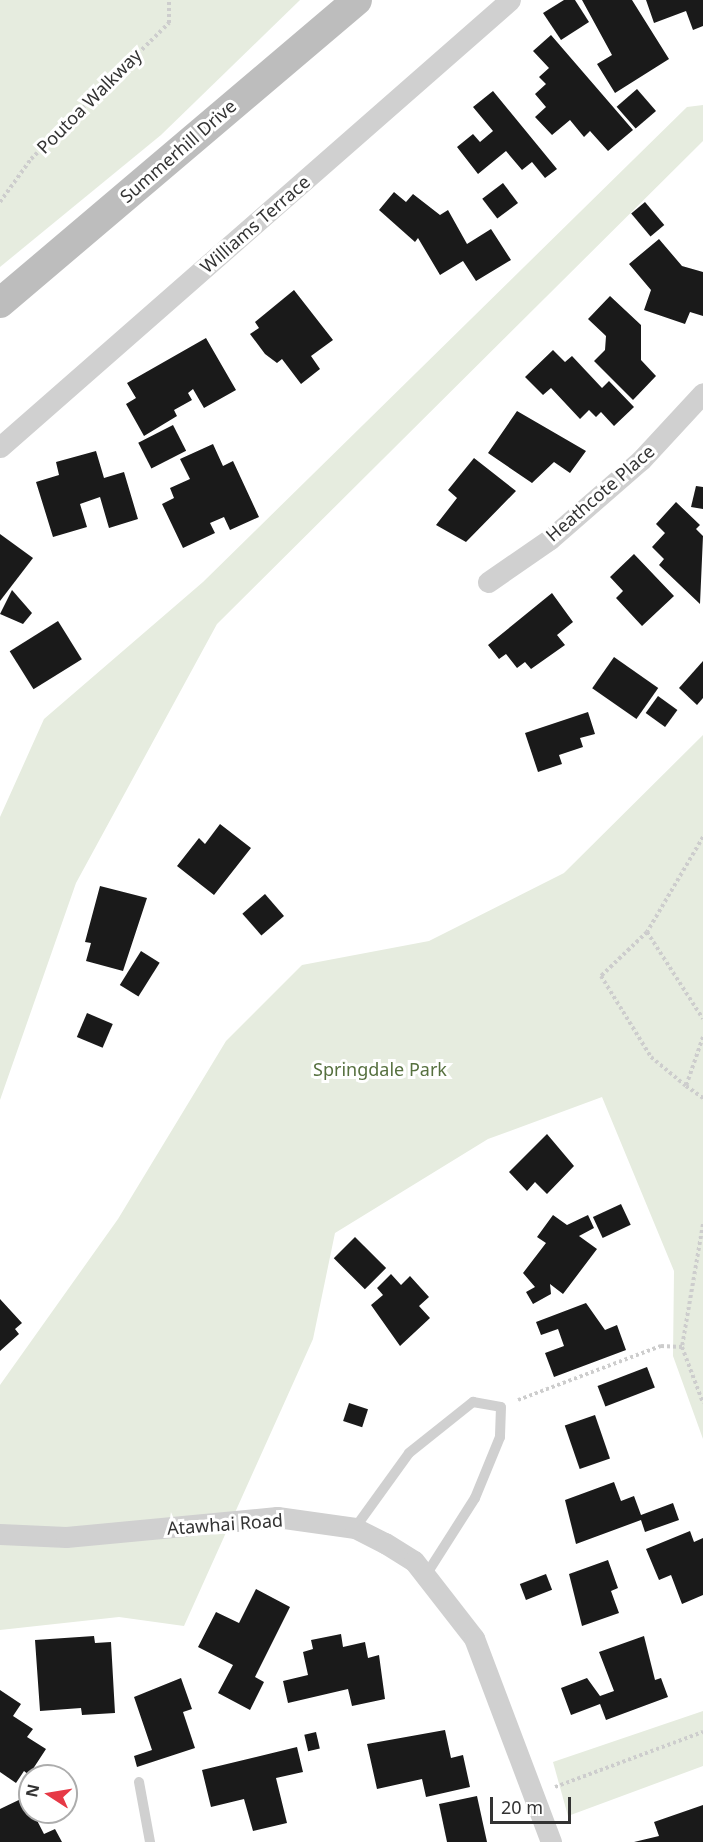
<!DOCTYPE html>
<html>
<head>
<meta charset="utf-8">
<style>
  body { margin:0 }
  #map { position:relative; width:703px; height:1842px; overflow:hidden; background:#fff; font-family:"Noto Sans",sans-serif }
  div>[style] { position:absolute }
  .green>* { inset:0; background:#e6ecdf }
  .building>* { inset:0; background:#1a1a1a; transform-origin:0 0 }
  .path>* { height:4px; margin-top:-2px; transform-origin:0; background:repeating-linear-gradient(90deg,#cdcdcd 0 3px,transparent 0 6px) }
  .lane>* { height:10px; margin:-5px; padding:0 5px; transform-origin:5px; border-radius:5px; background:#d0d0d0 }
  .street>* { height:21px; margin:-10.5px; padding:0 10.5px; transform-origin:10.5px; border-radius:10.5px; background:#d0d0d0 }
  .secondary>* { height:30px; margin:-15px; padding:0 15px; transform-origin:15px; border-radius:15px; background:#bdbdbd }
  span { translate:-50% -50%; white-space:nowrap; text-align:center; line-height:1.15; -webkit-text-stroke:6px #fff; paint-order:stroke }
  .street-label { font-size:18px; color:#333 }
  .park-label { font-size:18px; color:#56703f }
  .north { position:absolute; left:18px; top:1764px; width:60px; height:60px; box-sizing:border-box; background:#fff; border:2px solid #adadad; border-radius:50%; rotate:282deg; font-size:16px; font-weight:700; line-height:24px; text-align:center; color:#333 }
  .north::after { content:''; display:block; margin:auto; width:21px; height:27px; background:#e63946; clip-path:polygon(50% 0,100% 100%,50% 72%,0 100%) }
  .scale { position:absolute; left:490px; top:1797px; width:81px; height:27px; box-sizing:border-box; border:3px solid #333; border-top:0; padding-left:8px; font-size:18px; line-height:21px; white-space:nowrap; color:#333; -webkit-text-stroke:4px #fff; paint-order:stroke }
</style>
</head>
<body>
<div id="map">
  <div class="green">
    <div style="clip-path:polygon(0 0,300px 0,161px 135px,0 267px)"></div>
    <div style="clip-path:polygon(703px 105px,703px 141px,217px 624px,76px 883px,0 1100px,0 817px,44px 719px,203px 582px,687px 107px)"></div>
    <div style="clip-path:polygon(703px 735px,703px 1439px,673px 1356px,674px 1271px,602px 1097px,488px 1139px,335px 1233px,313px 1339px,184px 1626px,119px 1617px,0 1630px,0 1385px,118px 1219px,226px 1041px,302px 965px,429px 941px,564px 873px)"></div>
    <div style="clip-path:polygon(703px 1711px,703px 1766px,568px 1816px,553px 1762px)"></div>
  </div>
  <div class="building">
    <div style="clip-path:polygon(564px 0,575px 0,589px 22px,561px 40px,543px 13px)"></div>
    <div style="clip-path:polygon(582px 0,632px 0,669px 59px,615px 93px,597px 64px,612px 55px)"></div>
    <div style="clip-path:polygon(646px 0,703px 0,703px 26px,693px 30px,686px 11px,654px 23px)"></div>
    <div style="clip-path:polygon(551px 35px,633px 130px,608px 151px,590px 131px,584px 137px,570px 120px,552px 135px,535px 117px,546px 107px,535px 94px,546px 84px,539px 77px,549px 68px,533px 51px)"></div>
    <div style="left:637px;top:89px;width:29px;height:27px;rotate:49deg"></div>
    <div style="clip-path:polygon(493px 91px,557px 169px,545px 178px,532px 162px,522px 170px,506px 151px,478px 174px,457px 147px,473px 134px,480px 142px,493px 131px,473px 107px)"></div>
    <div style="left:503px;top:183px;width:25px;height:26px;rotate:53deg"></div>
    <div style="clip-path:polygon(394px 192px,406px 202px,413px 194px,440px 215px,448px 210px,467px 244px,491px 229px,511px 260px,476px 281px,463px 261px,440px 275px,418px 238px,415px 242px,379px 210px)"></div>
    <div style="left:645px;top:202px;width:30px;height:18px;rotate:50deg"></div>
    <div style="clip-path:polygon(659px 239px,682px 266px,703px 272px,703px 316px,690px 312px,685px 324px,644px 310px,651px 290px,629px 264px)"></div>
    <div style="clip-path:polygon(294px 290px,333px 340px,311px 356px,320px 369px,301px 384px,282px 359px,277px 363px,265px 354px,250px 334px,259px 328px,255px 322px)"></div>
    <div style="clip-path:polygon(610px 296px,641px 325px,641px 360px,656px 376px,633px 400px,594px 361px,605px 350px,606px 336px,588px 319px)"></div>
    <div style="clip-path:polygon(206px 338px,236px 390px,204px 408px,193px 389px,188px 393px,192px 400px,174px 410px,177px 416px,144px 436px,126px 404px,136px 398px,127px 383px)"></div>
    <div style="clip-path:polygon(553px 350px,565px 362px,572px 356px,602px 388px,609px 381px,634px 407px,614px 426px,601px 412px,596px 417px,589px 410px,580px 419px,551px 388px,543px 395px,525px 377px)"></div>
    <div style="clip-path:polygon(517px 411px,586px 451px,570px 473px,554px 462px,532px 483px,488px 453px)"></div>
    <div style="left:173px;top:425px;width:29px;height:39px;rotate:63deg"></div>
    <div style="clip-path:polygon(213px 444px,223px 466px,233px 461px,259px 517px,230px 530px,224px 517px,210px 523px,215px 533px,183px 548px,162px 504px,174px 498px,170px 488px,190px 479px,180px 459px)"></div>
    <div style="clip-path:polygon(96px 451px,104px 478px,124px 472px,138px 519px,109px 528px,100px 497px,80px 504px,87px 527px,53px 537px,36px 482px,59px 475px,56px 462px)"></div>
    <div style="clip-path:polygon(474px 458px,516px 491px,466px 542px,436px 525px,457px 498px,448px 490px)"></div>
    <div style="clip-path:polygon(696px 486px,703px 487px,703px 509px,691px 507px)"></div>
    <div style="clip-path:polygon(676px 502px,700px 525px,696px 529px,703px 536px,700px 604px,659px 565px,664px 559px,652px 547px,665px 533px,656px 524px)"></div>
    <div style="clip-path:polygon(0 534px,33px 558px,0 601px)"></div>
    <div style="clip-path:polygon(634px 554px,674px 596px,642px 626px,616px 598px,623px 591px,610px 577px)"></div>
    <div style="clip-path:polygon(12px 590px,32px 613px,23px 624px,0 614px)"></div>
    <div style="clip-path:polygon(552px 593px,573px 622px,557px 635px,565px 645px,531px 669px,525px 662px,517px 668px,506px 654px,499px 659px,488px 645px)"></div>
    <div style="left:58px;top:621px;width:45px;height:57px;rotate:58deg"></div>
    <div style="left:614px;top:657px;width:54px;height:38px;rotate:35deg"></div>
    <div style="clip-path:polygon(703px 661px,703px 698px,697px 705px,679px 688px)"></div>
    <div style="left:658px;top:696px;width:24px;height:21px;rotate:36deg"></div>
    <div style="clip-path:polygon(588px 712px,595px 734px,580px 738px,583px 747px,559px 755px,562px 764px,538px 772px,525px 733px)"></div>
    <div style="clip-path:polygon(220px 824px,251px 848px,214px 895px,177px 866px,199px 838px,205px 844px)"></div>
    <div style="clip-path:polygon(100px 886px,147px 898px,123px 971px,86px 961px,91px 943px,85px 942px)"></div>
    <div style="left:265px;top:894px;width:29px;height:30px;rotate:49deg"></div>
    <div style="left:141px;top:951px;width:22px;height:40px;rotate:32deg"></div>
    <div style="left:87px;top:1013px;width:28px;height:26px;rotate:23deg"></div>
    <div style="clip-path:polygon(547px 1134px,574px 1166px,547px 1194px,535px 1182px,527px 1191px,509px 1172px)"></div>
    <div style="left:621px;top:1204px;width:23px;height:31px;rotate:65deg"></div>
    <div style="clip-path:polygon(553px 1215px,567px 1225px,588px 1215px,594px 1228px,579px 1236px,597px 1249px,563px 1294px,550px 1284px,551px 1294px,533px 1304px,526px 1292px,535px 1287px,523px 1273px,546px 1243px,537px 1237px)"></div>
    <div style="left:355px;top:1237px;width:44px;height:30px;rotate:45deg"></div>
    <div style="clip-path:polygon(391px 1274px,401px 1285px,410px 1276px,429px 1297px,419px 1306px,430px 1318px,400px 1346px,371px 1305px,383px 1295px,377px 1288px)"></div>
    <div style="clip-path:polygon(0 1299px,22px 1323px,15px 1329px,19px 1334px,0 1351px)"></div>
    <div style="clip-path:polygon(586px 1303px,605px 1330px,617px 1325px,626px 1350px,554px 1377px,545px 1353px,564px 1346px,558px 1329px,541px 1335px,536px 1322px)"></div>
    <div style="left:647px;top:1367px;width:22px;height:53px;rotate:69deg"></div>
    <div style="left:349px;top:1403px;width:20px;height:19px;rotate:18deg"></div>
    <div style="left:595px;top:1415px;width:46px;height:32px;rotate:71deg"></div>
    <div style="clip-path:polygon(614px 1482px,621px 1501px,634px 1496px,641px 1515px,673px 1503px,679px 1520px,645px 1532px,641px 1520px,576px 1544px,565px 1500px)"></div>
    <div style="clip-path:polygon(690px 1531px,694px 1542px,703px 1538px,703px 1595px,682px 1604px,671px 1575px,659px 1580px,646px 1549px)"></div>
    <div style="clip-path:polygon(608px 1560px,618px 1588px,611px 1591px,619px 1613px,582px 1626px,569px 1574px)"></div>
    <div style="left:546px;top:1574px;width:17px;height:28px;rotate:69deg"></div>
    <div style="clip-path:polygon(256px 1589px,290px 1607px,255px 1677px,264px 1682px,250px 1710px,218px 1693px,233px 1665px,198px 1647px,216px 1612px,239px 1623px)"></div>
    <div style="clip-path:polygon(341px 1634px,343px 1647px,365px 1642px,368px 1658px,379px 1655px,385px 1699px,352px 1706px,348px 1689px,288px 1703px,283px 1681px,308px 1675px,303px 1652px,313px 1649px,311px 1640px)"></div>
    <div style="clip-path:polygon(94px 1636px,95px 1643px,111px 1642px,115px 1713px,82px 1715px,81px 1708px,40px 1711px,35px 1640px)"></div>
    <div style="clip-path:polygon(644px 1636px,655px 1680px,661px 1678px,668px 1697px,606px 1720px,600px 1704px,571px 1715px,561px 1688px,587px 1678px,600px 1696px,614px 1691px,599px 1652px)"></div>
    <div style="clip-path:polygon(181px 1678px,192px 1709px,183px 1712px,195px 1748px,137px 1767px,134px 1756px,152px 1750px,134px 1697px)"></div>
    <div style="clip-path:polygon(0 1690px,21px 1704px,13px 1716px,33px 1729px,27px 1737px,46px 1749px,29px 1775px,24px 1771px,16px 1783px,0 1772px)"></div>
    <div style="clip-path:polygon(445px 1730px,451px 1758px,463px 1755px,470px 1787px,426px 1797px,422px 1779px,377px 1789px,367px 1744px)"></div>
    <div style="left:316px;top:1732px;width:17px;height:12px;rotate:77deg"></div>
    <div style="clip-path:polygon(297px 1747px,303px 1772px,276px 1778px,287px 1823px,253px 1831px,244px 1799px,211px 1807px,202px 1770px)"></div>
    <div style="clip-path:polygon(477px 1796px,487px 1842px,447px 1842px,439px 1804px)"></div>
    <div style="clip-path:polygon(25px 1797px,44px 1834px,55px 1829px,62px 1842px,0 1842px,0 1809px)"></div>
    <div style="clip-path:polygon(703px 1805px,703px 1842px,634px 1842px,659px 1836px,654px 1822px)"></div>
  </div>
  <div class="path">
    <div style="left:0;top:202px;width:53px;rotate:-54.2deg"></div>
    <div style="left:31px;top:159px;width:194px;rotate:-44.6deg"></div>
    <div style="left:169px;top:23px;width:23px;rotate:-90deg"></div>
    <div style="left:703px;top:837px;width:110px;rotate:120.5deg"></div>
    <div style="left:647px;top:932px;width:103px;rotate:57.2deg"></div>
    <div style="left:647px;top:932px;width:64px;rotate:136.3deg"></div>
    <div style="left:601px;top:976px;width:95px;rotate:58.3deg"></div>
    <div style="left:651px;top:1057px;width:45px;rotate:39.6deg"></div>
    <div style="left:703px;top:1037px;width:52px;rotate:109.1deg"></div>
    <div style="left:686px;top:1086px;width:21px;rotate:35deg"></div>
    <div style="left:703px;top:1224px;width:125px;rotate:99.7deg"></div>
    <div style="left:682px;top:1347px;width:60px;rotate:69.4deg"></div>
    <div style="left:518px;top:1400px;width:153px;rotate:-20.7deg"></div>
    <div style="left:661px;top:1346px;width:21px;rotate:3deg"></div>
    <div style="left:555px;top:1787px;width:158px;rotate:-20.4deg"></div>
  </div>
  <div class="lane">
    <div style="left:355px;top:1528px;width:92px;rotate:-54.2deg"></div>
    <div style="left:409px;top:1453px;width:82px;rotate:-38.6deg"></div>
    <div style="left:473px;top:1402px;width:28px;rotate:10deg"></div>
    <div style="left:501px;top:1407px;width:30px;rotate:92deg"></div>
    <div style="left:500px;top:1437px;width:66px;rotate:112.3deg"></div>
    <div style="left:475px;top:1498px;width:91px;rotate:122.5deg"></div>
    <div style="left:139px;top:1782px;width:61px;rotate:79.6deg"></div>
  </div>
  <div class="street">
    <div style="left:0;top:447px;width:678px;rotate:-41.23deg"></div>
    <div style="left:488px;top:582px;width:75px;rotate:-34.7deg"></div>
    <div style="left:550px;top:539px;width:121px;rotate:-41deg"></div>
    <div style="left:641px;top:460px;width:91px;rotate:-47.2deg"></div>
    <div style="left:0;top:1534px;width:66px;rotate:2.6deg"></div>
    <div style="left:66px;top:1537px;width:212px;rotate:-5.4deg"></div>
    <div style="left:277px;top:1517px;width:79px;rotate:8deg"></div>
    <div style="left:355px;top:1528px;width:34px;rotate:27deg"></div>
    <div style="left:385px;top:1543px;width:34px;rotate:32deg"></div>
    <div style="left:414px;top:1561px;width:98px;rotate:52.1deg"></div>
    <div style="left:474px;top:1638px;width:218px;rotate:69.3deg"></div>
  </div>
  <div class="secondary">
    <div style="left:0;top:303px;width:468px;rotate:-40.3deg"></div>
  </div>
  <div class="street-label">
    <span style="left:89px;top:101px;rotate:-45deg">Poutoa Walkway</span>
    <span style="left:178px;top:151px;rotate:-41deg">Summerhill Drive</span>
    <span style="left:255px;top:224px;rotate:-41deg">Williams Terrace</span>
    <span style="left:600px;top:493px;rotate:-41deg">Heathcote Place</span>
    <span style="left:225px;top:1524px;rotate:-4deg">Atawhai Road</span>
  </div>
  <div class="park-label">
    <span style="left:380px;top:1069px">Springdale Park</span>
  </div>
  <div class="north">N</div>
  <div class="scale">20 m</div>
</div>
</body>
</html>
